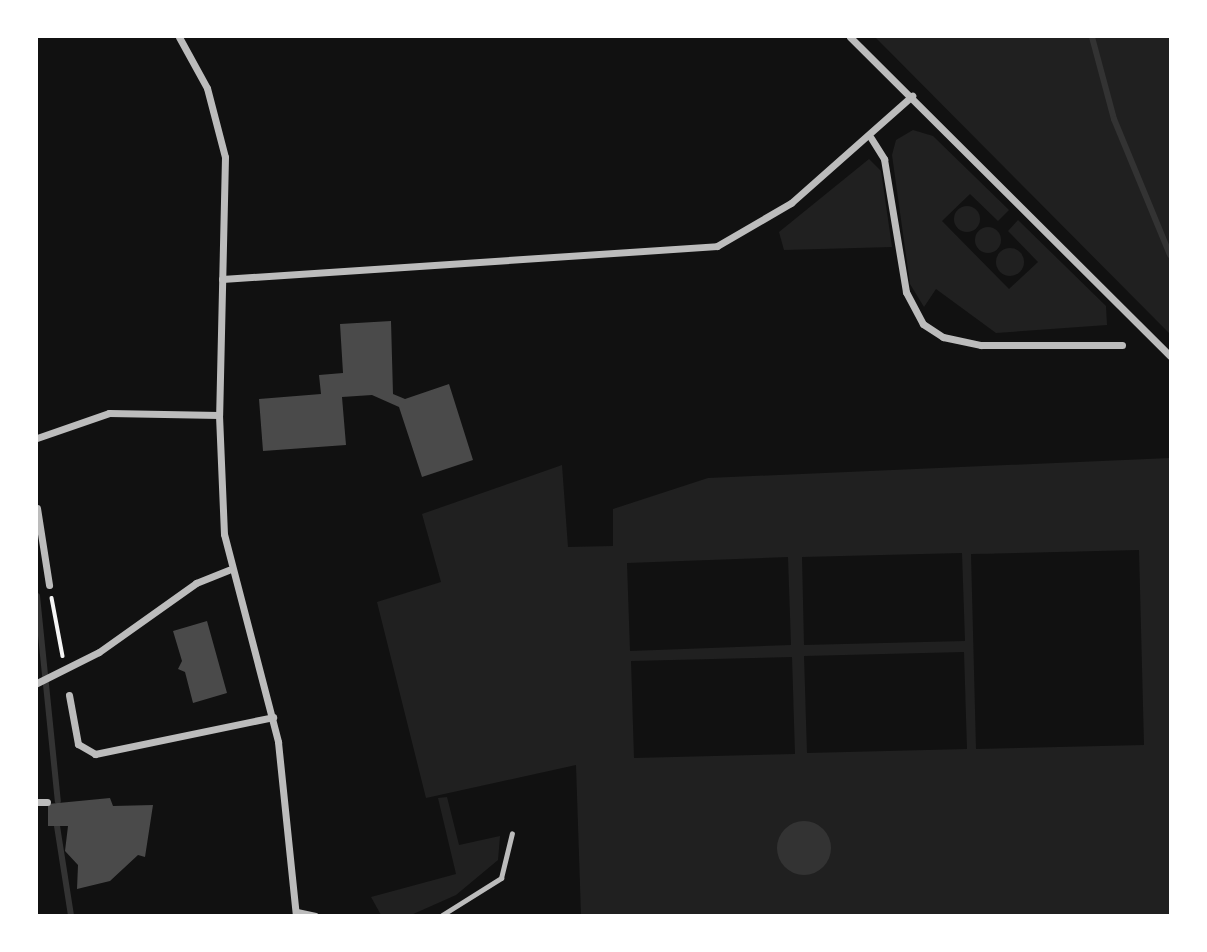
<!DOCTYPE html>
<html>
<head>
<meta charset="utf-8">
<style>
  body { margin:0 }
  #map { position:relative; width:1207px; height:952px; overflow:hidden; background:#111; font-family:Roboto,sans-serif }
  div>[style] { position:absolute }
  .green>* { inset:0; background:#202020 }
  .round { border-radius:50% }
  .water>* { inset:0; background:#333 }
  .stream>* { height:6px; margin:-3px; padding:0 3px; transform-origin:3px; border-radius:3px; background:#333 }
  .building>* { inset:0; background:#4a4a4a }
  .path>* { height:3.5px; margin:-1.75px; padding:0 1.75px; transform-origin:1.75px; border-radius:1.75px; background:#f5f5f5 }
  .service>* { height:5px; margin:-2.5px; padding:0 2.5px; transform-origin:2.5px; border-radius:2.5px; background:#bcbcbc }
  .minor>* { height:7px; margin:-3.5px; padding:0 3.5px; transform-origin:3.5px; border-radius:3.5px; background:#bcbcbc }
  span { translate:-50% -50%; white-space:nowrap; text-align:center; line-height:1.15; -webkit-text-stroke:5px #fff; paint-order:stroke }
  .frame { position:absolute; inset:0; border:38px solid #fff; pointer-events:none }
</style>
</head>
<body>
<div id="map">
  <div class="green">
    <div style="clip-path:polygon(875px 37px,1170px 37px,1170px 334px)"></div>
    <div style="clip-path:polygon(913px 130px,933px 136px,1009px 210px,998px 221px,970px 194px,942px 221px,1009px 289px,1038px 262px,1008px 231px,1018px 220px,1106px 306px,1107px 325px,996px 333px,936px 289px,924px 307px,910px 284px,892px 155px,896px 140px)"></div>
    <div style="clip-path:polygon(869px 159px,881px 171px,892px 247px,784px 250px,779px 232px)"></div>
    <div class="round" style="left:954px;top:206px;width:26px;height:26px"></div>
    <div class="round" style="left:975px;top:227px;width:26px;height:26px"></div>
    <div class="round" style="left:996px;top:248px;width:28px;height:28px"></div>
    <div style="clip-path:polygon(evenodd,1170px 458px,1170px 915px,581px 915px,576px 765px,426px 798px,377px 602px,441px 582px,422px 514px,562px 465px,568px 547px,613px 546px,613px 509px,708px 478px,1170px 458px,1139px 550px,1144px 745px,976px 749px,971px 554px,1139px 550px,1170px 458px,962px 553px,965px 641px,804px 645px,802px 557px,962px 553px,1170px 458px,788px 557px,791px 645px,630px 651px,627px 563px,788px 557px,1170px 458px,964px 652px,967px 749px,807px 753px,804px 656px,964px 652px,1170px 458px,792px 657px,795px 754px,634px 758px,631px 661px,792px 657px)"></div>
    <div style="clip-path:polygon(447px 797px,459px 845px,500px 836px,498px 860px,456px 895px,411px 915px,381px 915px,371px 897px,456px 874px,438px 798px)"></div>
  </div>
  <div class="water">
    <div class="round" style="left:777px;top:821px;width:54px;height:54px"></div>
  </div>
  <div class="stream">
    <div style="left:1092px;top:37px;width:85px;rotate:75deg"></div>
    <div style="left:1114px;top:119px;width:147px;rotate:67.6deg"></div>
    <div style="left:37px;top:596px;width:206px;rotate:84.2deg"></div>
    <div style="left:57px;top:826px;width:90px;rotate:81.1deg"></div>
  </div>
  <div class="building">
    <div style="clip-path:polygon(391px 321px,393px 394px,405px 399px,449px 384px,473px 460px,422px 477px,399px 407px,372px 395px,342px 397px,346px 445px,263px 451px,259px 399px,321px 394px,319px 375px,343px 373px,340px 324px)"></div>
    <div style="clip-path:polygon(207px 621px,227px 693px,193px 703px,185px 672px,178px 669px,182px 661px,173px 631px)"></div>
    <div style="clip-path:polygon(110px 798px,113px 806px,153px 805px,145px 857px,138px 855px,110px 881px,77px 889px,78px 865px,65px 851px,68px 826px,48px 826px,48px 804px)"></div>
  </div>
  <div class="path">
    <div style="left:52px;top:598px;width:59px;rotate:79.3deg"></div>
  </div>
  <div class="service">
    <div style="left:297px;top:911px;width:19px;rotate:12deg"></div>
    <div style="left:442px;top:915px;width:70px;rotate:-32.1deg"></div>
    <div style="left:501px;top:878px;width:46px;rotate:-76.3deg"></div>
  </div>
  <div class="minor">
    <div style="left:179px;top:37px;width:58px;rotate:61.2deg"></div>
    <div style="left:207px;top:88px;width:71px;rotate:75.4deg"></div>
    <div style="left:225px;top:157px;width:258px;rotate:91.3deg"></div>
    <div style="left:219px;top:415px;width:119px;rotate:87.6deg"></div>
    <div style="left:224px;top:534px;width:215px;rotate:75.4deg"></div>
    <div style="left:278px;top:742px;width:174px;rotate:84.1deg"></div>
    <div style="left:850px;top:37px;width:452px;rotate:44.9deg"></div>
    <div style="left:871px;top:138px;width:25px;rotate:58deg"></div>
    <div style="left:884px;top:159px;width:135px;rotate:80.6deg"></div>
    <div style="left:906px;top:292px;width:36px;rotate:62deg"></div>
    <div style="left:923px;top:324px;width:24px;rotate:33deg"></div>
    <div style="left:943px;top:337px;width:39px;rotate:12deg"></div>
    <div style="left:981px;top:345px;width:141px"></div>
    <div style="left:222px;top:279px;width:496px;rotate:-3.8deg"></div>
    <div style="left:717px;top:246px;width:86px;rotate:-30.2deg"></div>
    <div style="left:791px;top:203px;width:162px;rotate:-41.5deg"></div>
    <div style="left:37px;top:438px;width:76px;rotate:-19.1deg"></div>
    <div style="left:109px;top:413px;width:110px;rotate:1deg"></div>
    <div style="left:37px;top:508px;width:78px;rotate:81.1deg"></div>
    <div style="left:37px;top:683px;width:69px;rotate:-26.6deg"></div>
    <div style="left:99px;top:652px;width:119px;rotate:-35.4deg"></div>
    <div style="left:196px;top:583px;width:35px;rotate:-22deg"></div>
    <div style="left:69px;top:695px;width:50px;rotate:79.6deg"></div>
    <div style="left:78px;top:744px;width:20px;rotate:30deg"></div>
    <div style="left:95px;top:754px;width:182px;rotate:-11.7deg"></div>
    <div style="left:37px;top:802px;width:10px"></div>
  </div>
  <div class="frame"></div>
</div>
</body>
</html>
